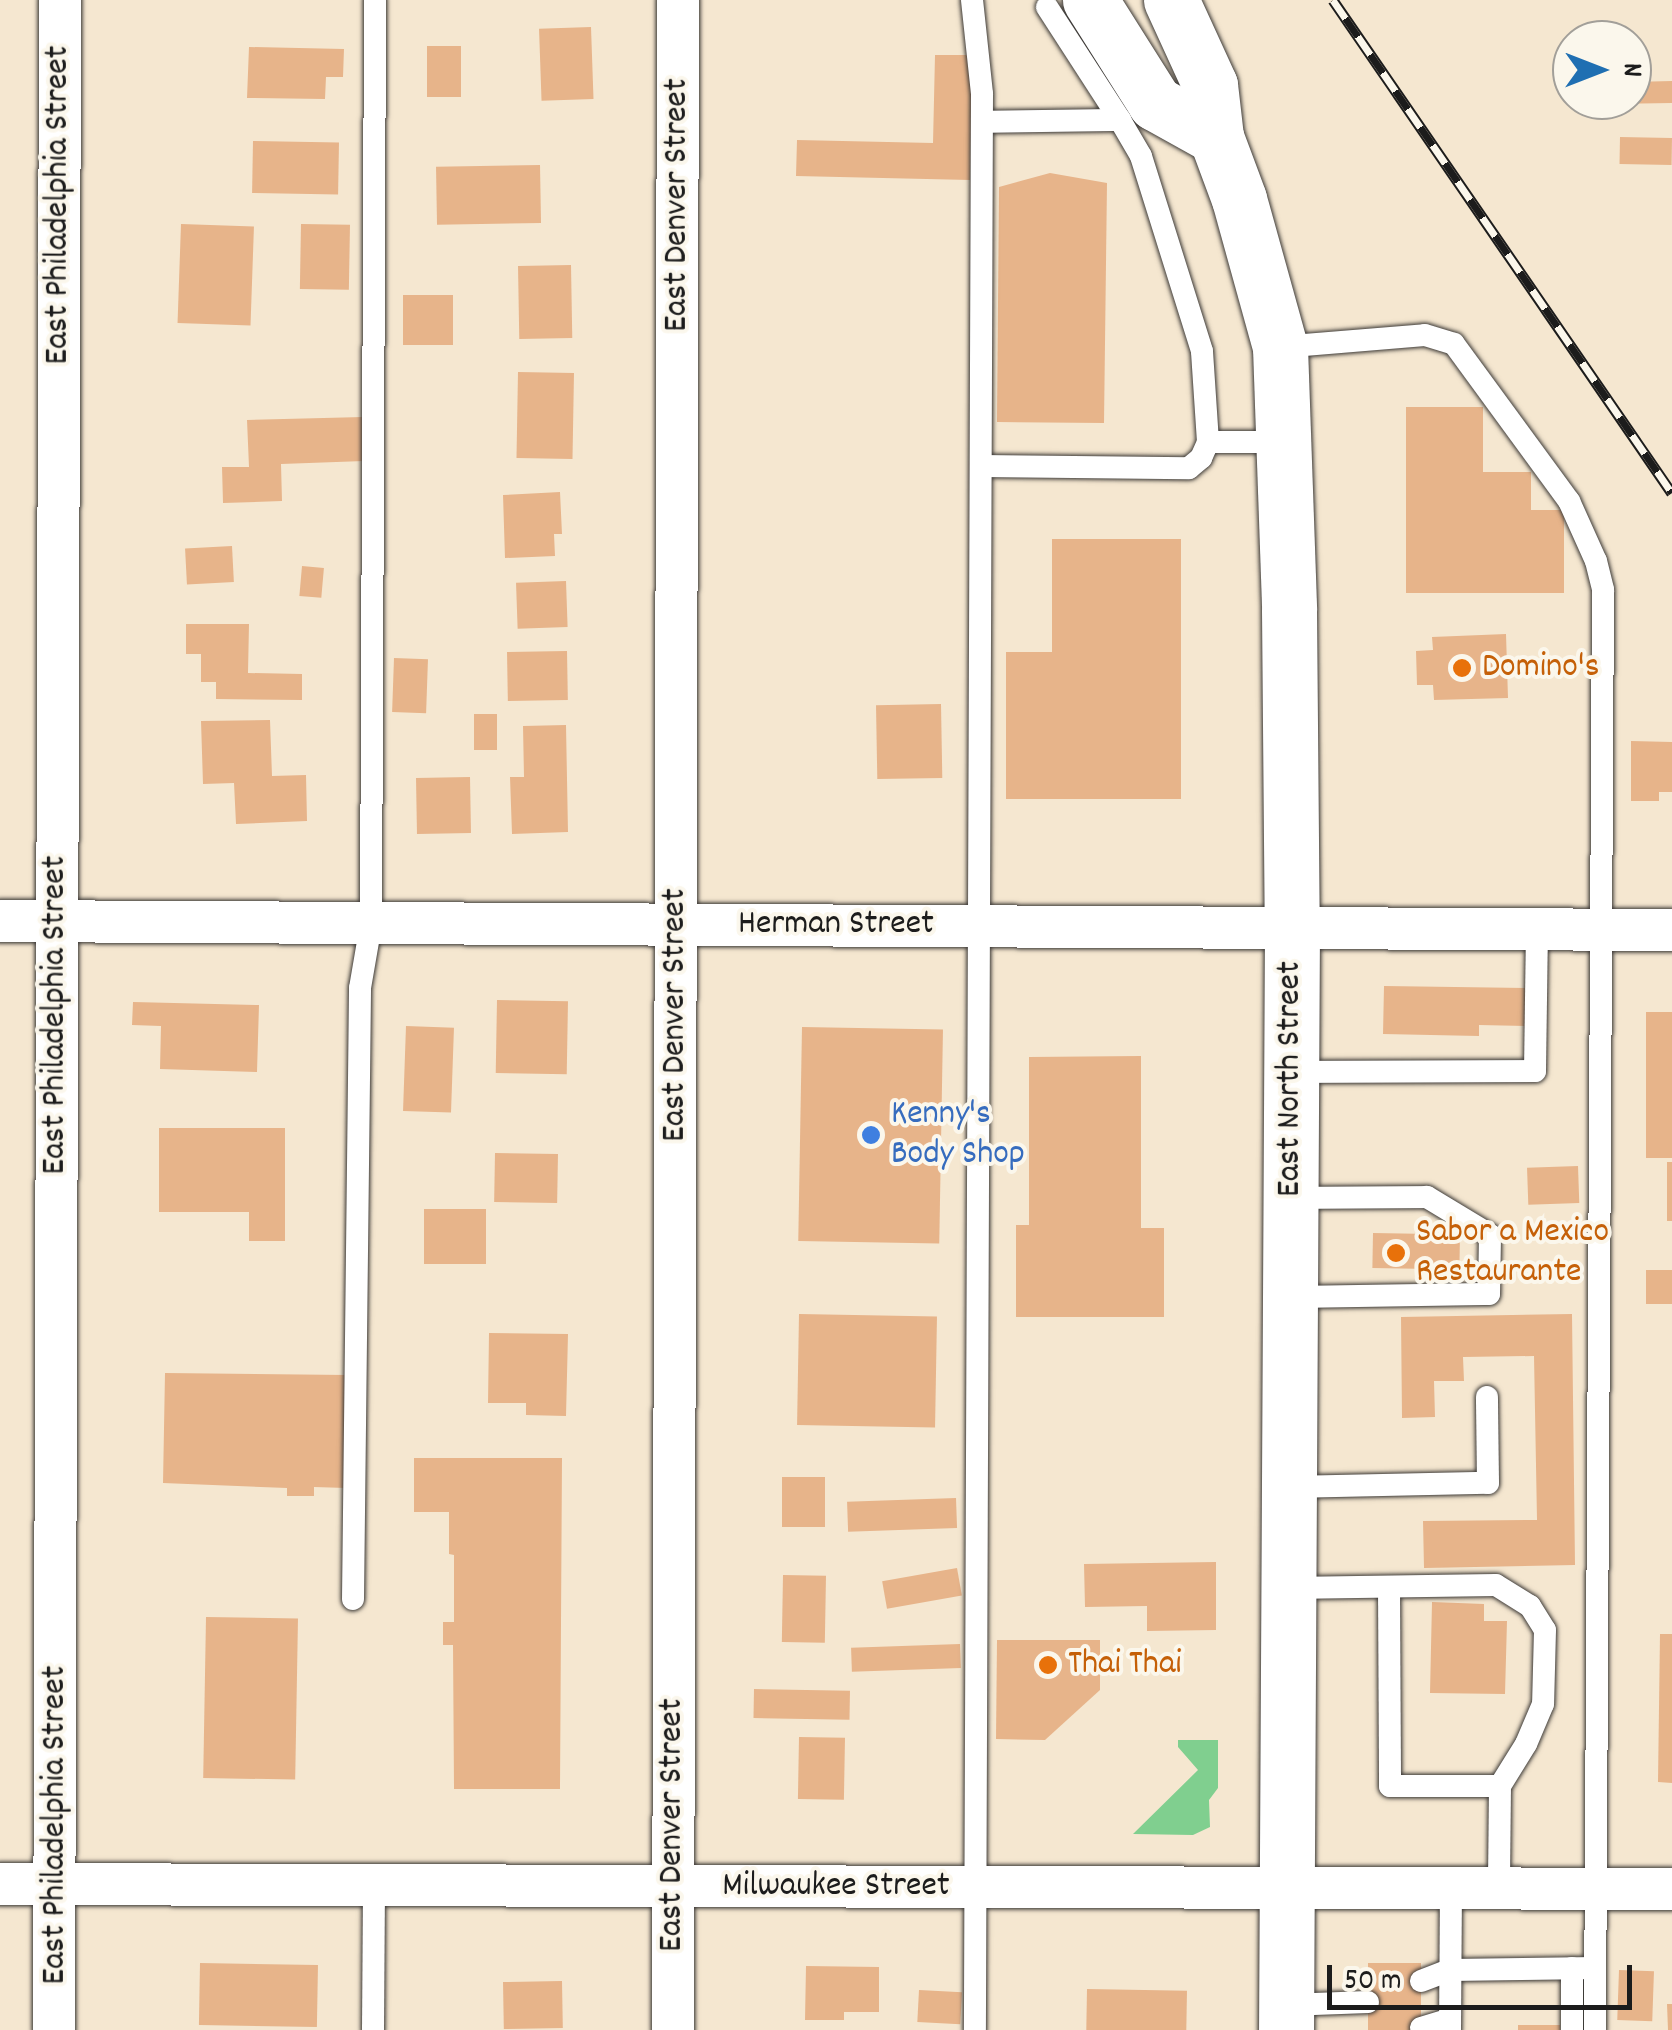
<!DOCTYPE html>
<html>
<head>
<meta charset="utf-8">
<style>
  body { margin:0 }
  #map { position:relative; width:1672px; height:2030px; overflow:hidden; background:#f5e7d0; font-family:Dekko,sans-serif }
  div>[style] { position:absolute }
  .green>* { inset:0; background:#80cf8f }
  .building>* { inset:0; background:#e7b48a; transform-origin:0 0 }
  .roads { filter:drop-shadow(0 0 2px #3d3a37) drop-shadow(0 0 2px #3d3a37) }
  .lane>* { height:22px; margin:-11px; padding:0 11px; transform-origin:11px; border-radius:11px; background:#fff }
  .street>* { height:42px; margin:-21px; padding:0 21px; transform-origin:21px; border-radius:21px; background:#fff }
  .primary>* { height:55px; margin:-27.5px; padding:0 27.5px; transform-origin:27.5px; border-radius:27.5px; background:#fff }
  .rail>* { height:11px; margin-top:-5.5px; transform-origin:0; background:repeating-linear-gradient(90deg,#fbf7ec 0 22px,#1c1c1c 0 44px); box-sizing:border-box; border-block:2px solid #1c1c1c }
  .dots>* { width:28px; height:28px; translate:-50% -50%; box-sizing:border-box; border:5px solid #fbf7ec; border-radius:50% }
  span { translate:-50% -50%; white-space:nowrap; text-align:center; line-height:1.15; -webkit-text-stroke:8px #fbf7ec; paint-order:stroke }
  .street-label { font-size:35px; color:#1c1c1c }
  .food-label { font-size:35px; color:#c56008 }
  .left { translate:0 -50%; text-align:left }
  .shop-label { font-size:35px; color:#366cbe }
  .north { position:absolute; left:1552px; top:20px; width:100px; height:100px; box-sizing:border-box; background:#fbf7ec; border:2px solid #a29f99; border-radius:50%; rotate:90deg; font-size:28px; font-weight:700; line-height:40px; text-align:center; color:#1c1c1c }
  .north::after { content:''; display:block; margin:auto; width:35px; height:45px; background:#1f6fb2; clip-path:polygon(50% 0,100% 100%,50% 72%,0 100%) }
  .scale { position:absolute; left:1327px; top:1965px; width:305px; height:45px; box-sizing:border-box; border:5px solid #1c1c1c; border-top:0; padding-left:12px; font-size:30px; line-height:35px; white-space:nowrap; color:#1c1c1c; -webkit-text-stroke:8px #fbf7ec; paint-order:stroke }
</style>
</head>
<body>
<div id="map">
  <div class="green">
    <div style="clip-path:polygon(1178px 1740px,1218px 1740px,1218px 1788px,1209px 1800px,1210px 1827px,1193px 1835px,1133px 1834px,1198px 1770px,1178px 1747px)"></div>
  </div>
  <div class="building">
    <div style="left:591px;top:27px;width:72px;height:52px;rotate:88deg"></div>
    <div style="left:461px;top:46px;width:51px;height:34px;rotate:90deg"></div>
    <div style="clip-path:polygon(249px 47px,344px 49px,343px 77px,326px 77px,325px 99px,247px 98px)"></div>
    <div style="clip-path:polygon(935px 55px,972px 55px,970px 180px,796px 176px,797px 140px,933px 143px)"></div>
    <div style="clip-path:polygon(1672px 81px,1672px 103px,1610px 104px,1610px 100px,1632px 100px,1632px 82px)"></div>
    <div style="left:1620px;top:137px;width:52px;height:27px;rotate:1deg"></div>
    <div style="left:253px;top:141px;width:86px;height:52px;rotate:1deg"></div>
    <div style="left:540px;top:165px;width:58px;height:104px;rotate:89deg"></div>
    <div style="clip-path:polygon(1050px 173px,1107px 183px,1104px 423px,997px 422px,999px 187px)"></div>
    <div style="left:181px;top:224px;width:73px;height:99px;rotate:2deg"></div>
    <div style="left:301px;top:224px;width:49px;height:65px;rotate:1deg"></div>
    <div style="left:571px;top:265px;width:73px;height:53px;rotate:89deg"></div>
    <div style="left:453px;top:295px;width:50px;height:50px;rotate:90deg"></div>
    <div style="left:518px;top:372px;width:56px;height:86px;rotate:1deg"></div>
    <div style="clip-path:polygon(1406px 407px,1483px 407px,1483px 472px,1531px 472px,1531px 510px,1564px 510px,1564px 593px,1406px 593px)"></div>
    <div style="clip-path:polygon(363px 417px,364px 461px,281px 464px,282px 501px,223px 503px,222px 467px,249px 467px,247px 420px)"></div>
    <div style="clip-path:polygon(560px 492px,562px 534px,554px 534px,555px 556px,505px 558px,503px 495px)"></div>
    <div style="clip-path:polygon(1052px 539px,1181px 539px,1181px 799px,1006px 799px,1006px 652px,1052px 652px)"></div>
    <div style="left:232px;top:546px;width:36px;height:47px;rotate:87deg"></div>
    <div style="left:302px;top:566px;width:22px;height:30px;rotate:5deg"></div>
    <div style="left:566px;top:581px;width:46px;height:50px;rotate:88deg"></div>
    <div style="clip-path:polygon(186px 624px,249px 624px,248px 673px,302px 674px,302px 700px,216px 699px,216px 682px,201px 682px,201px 654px,186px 654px)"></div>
    <div style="clip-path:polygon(1506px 634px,1508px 698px,1434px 700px,1433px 685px,1417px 685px,1416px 651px,1433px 650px,1432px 637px)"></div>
    <div style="left:567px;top:651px;width:49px;height:60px;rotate:89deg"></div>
    <div style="left:394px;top:658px;width:34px;height:54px;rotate:2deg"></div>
    <div style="left:941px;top:704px;width:74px;height:65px;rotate:89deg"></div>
    <div style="left:474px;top:714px;width:23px;height:36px"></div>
    <div style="clip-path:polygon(270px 720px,272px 776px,306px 775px,307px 821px,236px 824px,234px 783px,203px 784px,201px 721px)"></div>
    <div style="clip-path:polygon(566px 725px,568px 832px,512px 834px,510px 777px,524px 777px,523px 726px)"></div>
    <div style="clip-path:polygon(1631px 741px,1672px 742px,1672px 792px,1659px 792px,1659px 801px,1631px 801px)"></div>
    <div style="left:470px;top:777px;width:56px;height:54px;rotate:89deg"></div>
    <div style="clip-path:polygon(1384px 986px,1527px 988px,1527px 1026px,1479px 1025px,1479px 1036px,1383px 1034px)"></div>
    <div style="left:497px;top:1000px;width:71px;height:73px;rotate:1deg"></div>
    <div style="clip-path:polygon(133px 1002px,259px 1005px,257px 1072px,160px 1069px,161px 1026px,132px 1025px)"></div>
    <div style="left:1672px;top:1012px;width:146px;height:26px;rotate:90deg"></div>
    <div style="left:406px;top:1026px;width:48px;height:85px;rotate:2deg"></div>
    <div style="left:802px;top:1027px;width:141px;height:214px;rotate:1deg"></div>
    <div style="clip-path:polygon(1141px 1056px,1141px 1228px,1164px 1228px,1164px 1317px,1016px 1317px,1016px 1225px,1029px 1225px,1029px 1057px)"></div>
    <div style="clip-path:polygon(159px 1128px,285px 1128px,285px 1241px,249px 1241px,249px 1212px,159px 1212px)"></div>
    <div style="left:495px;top:1153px;width:63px;height:49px;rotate:1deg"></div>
    <div style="left:1667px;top:1162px;width:5px;height:59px"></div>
    <div style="left:1578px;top:1166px;width:37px;height:51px;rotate:88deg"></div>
    <div style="left:424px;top:1209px;width:62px;height:55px"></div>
    <div style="left:1373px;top:1233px;width:87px;height:35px;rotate:1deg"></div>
    <div style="left:1672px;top:1270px;width:34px;height:26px;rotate:90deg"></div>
    <div style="left:799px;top:1314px;width:138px;height:111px;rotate:1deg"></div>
    <div style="clip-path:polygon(1572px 1314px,1575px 1565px,1424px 1568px,1423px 1521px,1537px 1520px,1534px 1356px,1463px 1357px,1464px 1381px,1434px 1381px,1435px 1417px,1402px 1418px,1401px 1317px)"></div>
    <div style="clip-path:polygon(489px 1333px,568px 1334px,566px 1416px,526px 1415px,526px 1403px,488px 1403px)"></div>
    <div style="clip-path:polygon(165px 1373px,347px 1375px,346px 1488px,314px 1487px,314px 1496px,287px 1496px,287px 1488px,163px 1483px)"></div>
    <div style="clip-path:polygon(414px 1458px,562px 1458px,560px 1789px,454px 1789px,453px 1645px,443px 1645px,443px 1622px,454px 1622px,454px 1555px,449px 1554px,449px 1512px,414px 1512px)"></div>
    <div style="left:782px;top:1477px;width:43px;height:50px"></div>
    <div style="left:956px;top:1498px;width:30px;height:109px;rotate:88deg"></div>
    <div style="clip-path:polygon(1216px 1562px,1216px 1630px,1147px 1631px,1147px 1606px,1085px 1607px,1084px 1564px)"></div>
    <div style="left:957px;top:1568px;width:28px;height:76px;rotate:80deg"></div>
    <div style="left:783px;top:1575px;width:43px;height:67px;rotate:1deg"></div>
    <div style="clip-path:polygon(1432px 1602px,1484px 1604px,1484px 1621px,1507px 1621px,1505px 1694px,1430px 1693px)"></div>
    <div style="left:206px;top:1617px;width:92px;height:161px;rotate:1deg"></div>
    <div style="clip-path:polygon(1660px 1634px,1672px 1634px,1672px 1783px,1658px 1782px)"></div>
    <div style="clip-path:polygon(997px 1640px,1100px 1640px,1100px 1690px,1045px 1740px,996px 1739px)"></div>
    <div style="left:960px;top:1644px;width:24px;height:109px;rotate:88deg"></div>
    <div style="left:754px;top:1689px;width:96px;height:29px;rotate:1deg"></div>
    <div style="left:799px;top:1737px;width:46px;height:62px;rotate:1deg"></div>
    <div style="left:200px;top:1963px;width:118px;height:62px;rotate:1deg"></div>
    <div style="left:1368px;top:1963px;width:53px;height:67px"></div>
    <div style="clip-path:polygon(806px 1966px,879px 1967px,879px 2012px,844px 2012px,844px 2020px,805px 2020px)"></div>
    <div style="left:1619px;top:1970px;width:35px;height:50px;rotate:2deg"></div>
    <div style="left:562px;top:1981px;width:47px;height:59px;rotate:89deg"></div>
    <div style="left:1087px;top:1989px;width:100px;height:41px;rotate:1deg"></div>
    <div style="left:919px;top:1990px;width:43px;height:32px;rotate:3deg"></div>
    <div style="clip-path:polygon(1667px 2004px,1672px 2004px,1672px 2030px,1668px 2030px)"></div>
    <div style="left:1518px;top:2025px;width:42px;height:5px"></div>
  </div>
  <div class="roads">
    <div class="lane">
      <div style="left:972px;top:0;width:95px;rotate:83.9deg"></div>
      <div style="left:982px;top:94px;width:1936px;rotate:90.21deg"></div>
      <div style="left:1047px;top:7px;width:135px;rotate:57.1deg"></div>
      <div style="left:1280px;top:347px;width:145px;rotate:-4.7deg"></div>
      <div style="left:1425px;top:335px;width:30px;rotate:17deg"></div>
      <div style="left:1454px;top:344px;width:195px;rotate:53.8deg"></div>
      <div style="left:1569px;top:501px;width:66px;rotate:65.8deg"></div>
      <div style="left:1596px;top:561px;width:30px;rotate:76deg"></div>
      <div style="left:1603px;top:590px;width:1440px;rotate:90.32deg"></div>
      <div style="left:1208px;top:442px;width:77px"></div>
      <div style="left:981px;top:466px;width:208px;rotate:0.6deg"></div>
      <div style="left:1189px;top:468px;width:16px;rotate:-40deg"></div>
      <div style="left:1201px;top:458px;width:17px;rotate:-66deg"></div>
      <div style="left:1208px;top:442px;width:91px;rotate:-93.8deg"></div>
      <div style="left:1202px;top:351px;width:204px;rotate:-107.4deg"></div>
      <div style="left:1141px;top:156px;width:42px;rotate:-120.3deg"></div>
      <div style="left:1120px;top:120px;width:138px;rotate:179.2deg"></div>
      <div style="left:1291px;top:1072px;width:244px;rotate:-0.2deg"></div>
      <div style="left:1535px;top:1071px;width:142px;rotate:-89.2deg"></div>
      <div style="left:1290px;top:1297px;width:199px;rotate:-0.9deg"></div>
      <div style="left:1489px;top:1294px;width:59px;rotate:-89deg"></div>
      <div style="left:1490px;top:1235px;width:74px;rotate:-148.9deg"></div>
      <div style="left:1427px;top:1197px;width:136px;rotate:179.6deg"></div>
      <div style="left:1289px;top:1487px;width:199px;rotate:-1.2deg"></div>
      <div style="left:1488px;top:1483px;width:86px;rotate:-90.7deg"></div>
      <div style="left:1389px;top:1587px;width:199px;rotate:89.7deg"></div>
      <div style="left:1390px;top:1786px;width:110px"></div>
      <div style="left:1500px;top:1786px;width:101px;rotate:90.6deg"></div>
      <div style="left:1289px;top:1588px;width:207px;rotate:-0.8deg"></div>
      <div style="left:1496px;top:1585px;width:40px;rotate:32deg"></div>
      <div style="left:1530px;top:1606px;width:28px;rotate:58deg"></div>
      <div style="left:1545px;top:1630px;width:74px;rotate:91.5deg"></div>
      <div style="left:1543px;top:1704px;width:43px;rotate:113deg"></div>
      <div style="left:1526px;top:1744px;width:49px;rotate:121.8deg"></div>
      <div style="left:353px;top:1599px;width:611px;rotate:-89.34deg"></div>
      <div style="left:360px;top:988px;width:65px;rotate:-80.2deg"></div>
      <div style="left:371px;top:924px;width:924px;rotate:-89.75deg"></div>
      <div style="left:1421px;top:1981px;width:31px;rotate:-21deg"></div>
      <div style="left:1450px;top:1970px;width:145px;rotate:-0.8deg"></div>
      <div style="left:1287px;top:2005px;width:81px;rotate:-2.1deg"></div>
      <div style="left:1421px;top:2028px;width:30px;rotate:-17deg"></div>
      <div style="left:373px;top:2030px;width:143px;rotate:-89.6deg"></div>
      <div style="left:1450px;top:2030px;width:143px;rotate:-89.6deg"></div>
      <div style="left:1572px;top:2030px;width:62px;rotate:-90deg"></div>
    </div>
    <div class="street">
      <div style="left:0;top:921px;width:1672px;rotate:0.31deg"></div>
      <div style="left:0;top:1884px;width:1672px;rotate:0.17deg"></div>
      <div style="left:54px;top:2030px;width:2030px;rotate:-89.83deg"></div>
      <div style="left:673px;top:2030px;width:2030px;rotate:-89.86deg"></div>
    </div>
    <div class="primary">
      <div style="left:1090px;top:0;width:122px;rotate:57.7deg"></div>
      <div style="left:1155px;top:103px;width:70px;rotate:29.1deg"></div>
      <div style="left:1171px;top:0;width:94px;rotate:65.4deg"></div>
      <div style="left:1210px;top:85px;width:52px;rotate:83.4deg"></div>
      <div style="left:1216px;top:137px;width:66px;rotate:69.6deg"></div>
      <div style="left:1239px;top:199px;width:154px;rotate:74.5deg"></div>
      <div style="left:1280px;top:347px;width:263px;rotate:88deg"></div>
      <div style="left:1289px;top:610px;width:318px;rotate:89.5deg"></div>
      <div style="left:1292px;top:928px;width:1102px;rotate:90.31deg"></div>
    </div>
  </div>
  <div class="rail">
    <div style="left:1333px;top:0;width:598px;rotate:55.49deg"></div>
  </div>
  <div class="dots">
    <div style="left:1462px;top:668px;background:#e8710a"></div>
    <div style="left:871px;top:1135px;background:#3f7fe0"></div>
    <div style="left:1396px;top:1253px;background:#e8710a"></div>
    <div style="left:1048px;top:1665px;background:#e8710a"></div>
  </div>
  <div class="street-label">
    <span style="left:59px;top:205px;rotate:-90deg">East Philadelphia Street</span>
    <span style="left:678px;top:205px;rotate:-90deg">East Denver Street</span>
    <span style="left:836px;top:925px">Herman Street</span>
    <span style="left:56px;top:1015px;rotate:-90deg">East Philadelphia Street</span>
    <span style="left:676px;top:1015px;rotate:-90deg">East Denver Street</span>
    <span style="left:1291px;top:1079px;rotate:-90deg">East North Street</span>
    <span style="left:56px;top:1825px;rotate:-90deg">East Philadelphia Street</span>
    <span style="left:673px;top:1825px;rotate:-90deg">East Denver Street</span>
    <span style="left:836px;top:1887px">Milwaukee Street</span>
  </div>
  <div class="food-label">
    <span class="left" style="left:1482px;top:668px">Domino's</span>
    <span class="left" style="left:1416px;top:1253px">Sabor a Mexico<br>Restaurante</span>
    <span class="left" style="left:1068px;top:1665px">Thai Thai</span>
  </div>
  <div class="shop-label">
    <span class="left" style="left:891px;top:1135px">Kenny's<br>Body Shop</span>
  </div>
  <div class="north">N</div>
  <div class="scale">50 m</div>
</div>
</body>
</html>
